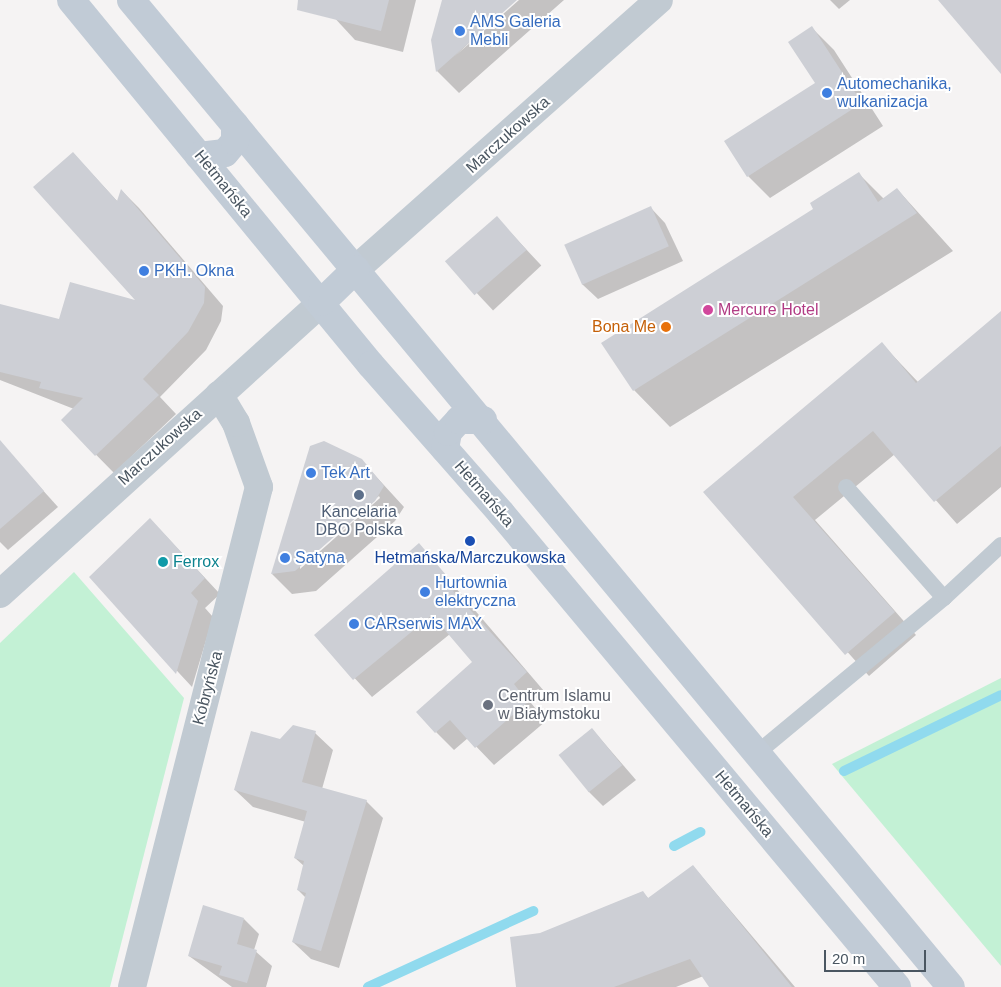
<!DOCTYPE html>
<html>
<head>
<meta charset="utf-8">
<style>
  body { margin:0 }
  #map { position:relative; width:1001px; height:987px; overflow:hidden; background:#f5f3f3; font-family:Helvetica,sans-serif }
  div>[style] { position:absolute }
  .green>* { inset:0; background:#c3f1d5 }
  .shadow>* { inset:0; background:#0003; transform-origin:0 0 }
  .stream>* { height:10px; margin:-5px; padding:0 5px; transform-origin:5px; border-radius:5px; background:#90daee }
  .building>* { inset:0; background:#cdcfd5; transform-origin:0 0 }
  .service>* { height:16px; margin:-8px; padding:0 8px; transform-origin:8px; border-radius:8px; background:#c1cad2 }
  .minor>* { height:28px; margin:-14px; padding:0 14px; transform-origin:14px; border-radius:14px; background:#c1cad2 }
  .tertiary>* { height:28px; margin:-14px; padding:0 14px; transform-origin:14px; border-radius:14px; background:#c1cad2 }
  .secondary>* { height:28px; margin:-14px; padding:0 14px; transform-origin:14px; border-radius:14px; background:#c1cbd6 }
  .dots>* { width:14px; height:14px; translate:-50% -50%; box-sizing:border-box; border:2px solid #fff; border-radius:50% }
  span { translate:-50% -50%; white-space:nowrap; text-align:center; line-height:1.15; -webkit-text-stroke:4px #fff; paint-order:stroke }
  .shop-label { font-size:16px; color:#366cbe }
  .left { translate:0 -50%; text-align:left }
  .street-label { font-size:16px; color:#4a5661 }
  .hotel-label { font-size:16px; color:#b23c85 }
  .food-label { font-size:16px; color:#c56008 }
  .right { translate:-100% -50%; text-align:right }
  .service-label { font-size:16px; color:#4e5e75 }
  .transit-label { font-size:16px; color:#164399 }
  .culture-label { font-size:16px; color:#0d838f }
  .worship-label { font-size:16px; color:#5b616d }
  .scale { position:absolute; left:824px; top:950px; width:102px; height:22px; box-sizing:border-box; border:2px solid #4a5661; border-top:0; padding-left:6px; font-size:15px; line-height:18px; white-space:nowrap; color:#4a5661; -webkit-text-stroke:4px #fff; paint-order:stroke }
</style>
</head>
<body>
<div id="map">
  <div class="green">
    <div style="clip-path:polygon(74px 572px,184px 698px,110px 987px,0 987px,0 643px)"></div>
    <div style="clip-path:polygon(1001px 678px,1001px 966px,832px 764px)"></div>
  </div>
  <div class="shadow">
    <div style="clip-path:polygon(318px 0,416px 0,403px 52px,355px 40px)"></div>
    <div style="clip-path:polygon(443px 0,515px 0,455px 56px,519px 0,564px 0,459px 93px,437px 71px)"></div>
    <div style="clip-path:polygon(830px 0,850px 0,839px 9px)"></div>
    <div style="clip-path:polygon(812px 28px,834px 50px,883px 126px,770px 198px,748px 176px,817px 84px)"></div>
    <div style="clip-path:polygon(73px 153px,118px 202px,122px 191px,139px 208px,223px 306px,221px 321px,206px 350px,160px 397px,176px 414px,114px 473px,62px 420px,74px 409px,0 380px,0 321px,60px 320px,139px 302px)"></div>
    <div style="clip-path:polygon(859px 174px,884px 199px,897px 189px,953px 251px,670px 427px,634px 390px,815px 209px)"></div>
    <div style="clip-path:polygon(650px 207px,665px 223px,683px 261px,598px 299px,582px 284px)"></div>
    <div style="left:497px;top:218px;width:65px;height:66px;rotate:47deg"></div>
    <div style="clip-path:polygon(1001px 313px,1001px 487px,957px 524px,895px 454px,815px 520px,916px 635px,869px 676px,705px 493px,882px 344px,918px 382px)"></div>
    <div style="clip-path:polygon(12px 456px,58px 507px,8px 550px,0 542px,0 467px)"></div>
    <div style="clip-path:polygon(evenodd,361px 460px,404px 507px,395px 521px,316px 591px,292px 594px,272px 574px,361px 460px,379px 496px,380px 498px,300px 569px,300px 566px,379px 496px)"></div>
    <div style="clip-path:polygon(165px 535px,220px 594px,205px 608px,213px 617px,192px 687px,90px 577px)"></div>
    <div style="clip-path:polygon(419px 545px,544px 691px,531px 703px,546px 721px,494px 765px,468px 738px,454px 750px,436px 732px,473px 662px,450px 634px,372px 697px,316px 636px)"></div>
    <div style="clip-path:polygon(592px 729px,636px 780px,603px 806px,588px 791px)"></div>
    <div style="clip-path:polygon(315px 733px,333px 750px,322px 789px,366px 801px,383px 818px,339px 968px,311px 959px,293px 942px,306px 898px,298px 890px,304px 866px,295px 858px,306px 822px,253px 807px,235px 790px,280px 740px)"></div>
    <div style="clip-path:polygon(693px 866px,795px 987px,716px 987px,706px 975px,676px 987px,518px 987px,540px 934px,642px 892px,649px 899px)"></div>
    <div style="clip-path:polygon(244px 919px,259px 934px,254px 950px,272px 966px,266px 987px,232px 987px,189px 956px)"></div>
  </div>
  <div class="stream">
    <div style="left:844px;top:771px;width:174px;rotate:-25.8deg"></div>
    <div style="left:674px;top:846px;width:30px;rotate:-28deg"></div>
    <div style="left:368px;top:987px;width:182px;rotate:-24.7deg"></div>
  </div>
  <div class="building">
    <div style="clip-path:polygon(298px 0,389px 0,381px 31px,297px 10px)"></div>
    <div style="clip-path:polygon(442px 0,517px 0,436px 72px,431px 40px)"></div>
    <div style="clip-path:polygon(938px 0,1001px 0,1001px 74px)"></div>
    <div style="clip-path:polygon(812px 26px,862px 103px,747px 177px,724px 141px,815px 83px,788px 42px)"></div>
    <div style="clip-path:polygon(73px 152px,117px 201px,121px 189px,205px 287px,204px 303px,188px 332px,143px 379px,159px 395px,95px 456px,61px 420px,83px 398px,39px 388px,41px 382px,0 372px,0 304px,59px 319px,70px 282px,135px 300px,33px 187px)"></div>
    <div style="clip-path:polygon(859px 172px,878px 202px,897px 188px,917px 213px,633px 391px,601px 343px,813px 209px,810px 203px)"></div>
    <div style="left:651px;top:206px;width:44px;height:95px;rotate:66deg"></div>
    <div style="left:497px;top:216px;width:45px;height:69px;rotate:49deg"></div>
    <div style="clip-path:polygon(1001px 311px,1001px 446px,934px 502px,873px 431px,793px 497px,895px 612px,845px 655px,703px 492px,882px 342px,916px 383px)"></div>
    <div style="clip-path:polygon(0 440px,44px 491px,0 529px)"></div>
    <div style="clip-path:polygon(324px 441px,362px 459px,384px 486px,375px 501px,295px 571px,271px 574px,310px 446px)"></div>
    <div style="clip-path:polygon(150px 518px,205px 578px,191px 593px,198px 601px,176px 674px,89px 577px)"></div>
    <div style="clip-path:polygon(419px 543px,457px 588px,453px 591px,527px 672px,514px 684px,528px 702px,475px 748px,450px 720px,435px 733px,416px 712px,472px 662px,432px 615px,353px 680px,314px 635px)"></div>
    <div style="clip-path:polygon(293px 725px,316px 731px,302px 782px,367px 800px,321px 951px,292px 942px,306px 893px,297px 890px,304px 861px,294px 858px,307px 811px,234px 790px,251px 731px,280px 739px)"></div>
    <div style="left:592px;top:728px;width:48px;height:43px;rotate:51deg"></div>
    <div style="clip-path:polygon(693px 865px,792px 987px,709px 987px,690px 959px,614px 987px,516px 987px,510px 937px,540px 933px,643px 891px,648px 898px)"></div>
    <div style="clip-path:polygon(203px 905px,244px 918px,237px 944px,257px 950px,247px 983px,219px 975px,222px 966px,188px 956px)"></div>
  </div>
  <div class="service">
    <div style="left:944px;top:598px;width:78px;rotate:-42.9deg"></div>
    <div style="left:756px;top:754px;width:244px;rotate:-39.7deg"></div>
    <div style="left:944px;top:598px;width:148px;rotate:-131.4deg"></div>
  </div>
  <div class="minor">
    <div style="left:0;top:594px;width:435px;rotate:-42.2deg"></div>
    <div style="left:132px;top:987px;width:516px;rotate:-75.75deg"></div>
    <div style="left:259px;top:487px;width:68px;rotate:-109.8deg"></div>
    <div style="left:236px;top:423px;width:33px;rotate:-121deg"></div>
  </div>
  <div class="tertiary">
    <div style="left:356px;top:269px;width:405px;rotate:-41.6deg"></div>
  </div>
  <div class="secondary">
    <div style="left:71px;top:0;width:472px;rotate:50.6deg"></div>
    <div style="left:371px;top:365px;width:197px;rotate:48.7deg"></div>
    <div style="left:501px;top:513px;width:618px;rotate:50.12deg"></div>
    <div style="left:131px;top:0;width:1283px;rotate:50.28deg"></div>
    <div style="left:199px;top:156px;width:26px;rotate:-7deg"></div>
    <div style="left:225px;top:153px;width:16px;rotate:-50deg"></div>
    <div style="left:235px;top:141px;width:16px;rotate:-90deg"></div>
    <div style="left:322px;top:302px;width:47px;rotate:-44.1deg"></div>
    <div style="left:445px;top:449px;width:17px;rotate:-80deg"></div>
    <div style="left:448px;top:432px;width:16px;rotate:-47deg"></div>
    <div style="left:459px;top:420px;width:24px"></div>
  </div>
  <div class="dots">
    <div style="left:460px;top:31px;background:#3f7fe0"></div>
    <div style="left:827px;top:93px;background:#3f7fe0"></div>
    <div style="left:144px;top:271px;background:#3f7fe0"></div>
    <div style="left:708px;top:310px;background:#d1479c"></div>
    <div style="left:666px;top:327px;background:#e8710a"></div>
    <div style="left:311px;top:473px;background:#3f7fe0"></div>
    <div style="left:359px;top:495px;background:#5c6f8a"></div>
    <div style="left:470px;top:541px;background:#1a4fb4"></div>
    <div style="left:285px;top:558px;background:#3f7fe0"></div>
    <div style="left:163px;top:562px;background:#0f9aa8"></div>
    <div style="left:425px;top:592px;background:#3f7fe0"></div>
    <div style="left:354px;top:624px;background:#3f7fe0"></div>
    <div style="left:488px;top:705px;background:#6b7280"></div>
  </div>
  <div class="shop-label">
    <span class="left" style="left:470px;top:31px">AMS Galeria<br>Mebli</span>
    <span class="left" style="left:837px;top:93px">Automechanika,<br>wulkanizacja</span>
    <span class="left" style="left:154px;top:271px">PKH. Okna</span>
    <span class="left" style="left:321px;top:473px">Tek Art</span>
    <span class="left" style="left:295px;top:558px">Satyna</span>
    <span class="left" style="left:435px;top:592px">Hurtownia<br>elektryczna</span>
    <span class="left" style="left:364px;top:624px">CARserwis MAX</span>
  </div>
  <div class="street-label">
    <span style="left:508px;top:135px;rotate:-42deg">Marczukowska</span>
    <span style="left:223px;top:184px;rotate:51deg">Hetmańska</span>
    <span style="left:160px;top:447px;rotate:-42deg">Marczukowska</span>
    <span style="left:484px;top:494px;rotate:49deg">Hetmańska</span>
    <span style="left:208px;top:688px;rotate:-75deg">Kobryńska</span>
    <span style="left:744px;top:804px;rotate:50deg">Hetmańska</span>
  </div>
  <div class="hotel-label">
    <span class="left" style="left:718px;top:310px">Mercure Hotel</span>
  </div>
  <div class="food-label">
    <span class="right" style="left:656px;top:327px">Bona Me</span>
  </div>
  <div class="service-label">
    <span style="left:359px;top:521px">Kancelaria<br>DBO Polska</span>
  </div>
  <div class="transit-label">
    <span style="left:470px;top:558px">Hetmańska/Marczukowska</span>
  </div>
  <div class="culture-label">
    <span class="left" style="left:173px;top:562px">Ferrox</span>
  </div>
  <div class="worship-label">
    <span class="left" style="left:498px;top:705px">Centrum Islamu<br>w Białymstoku</span>
  </div>
  <div class="scale">20 m</div>
</div>
</body>
</html>
